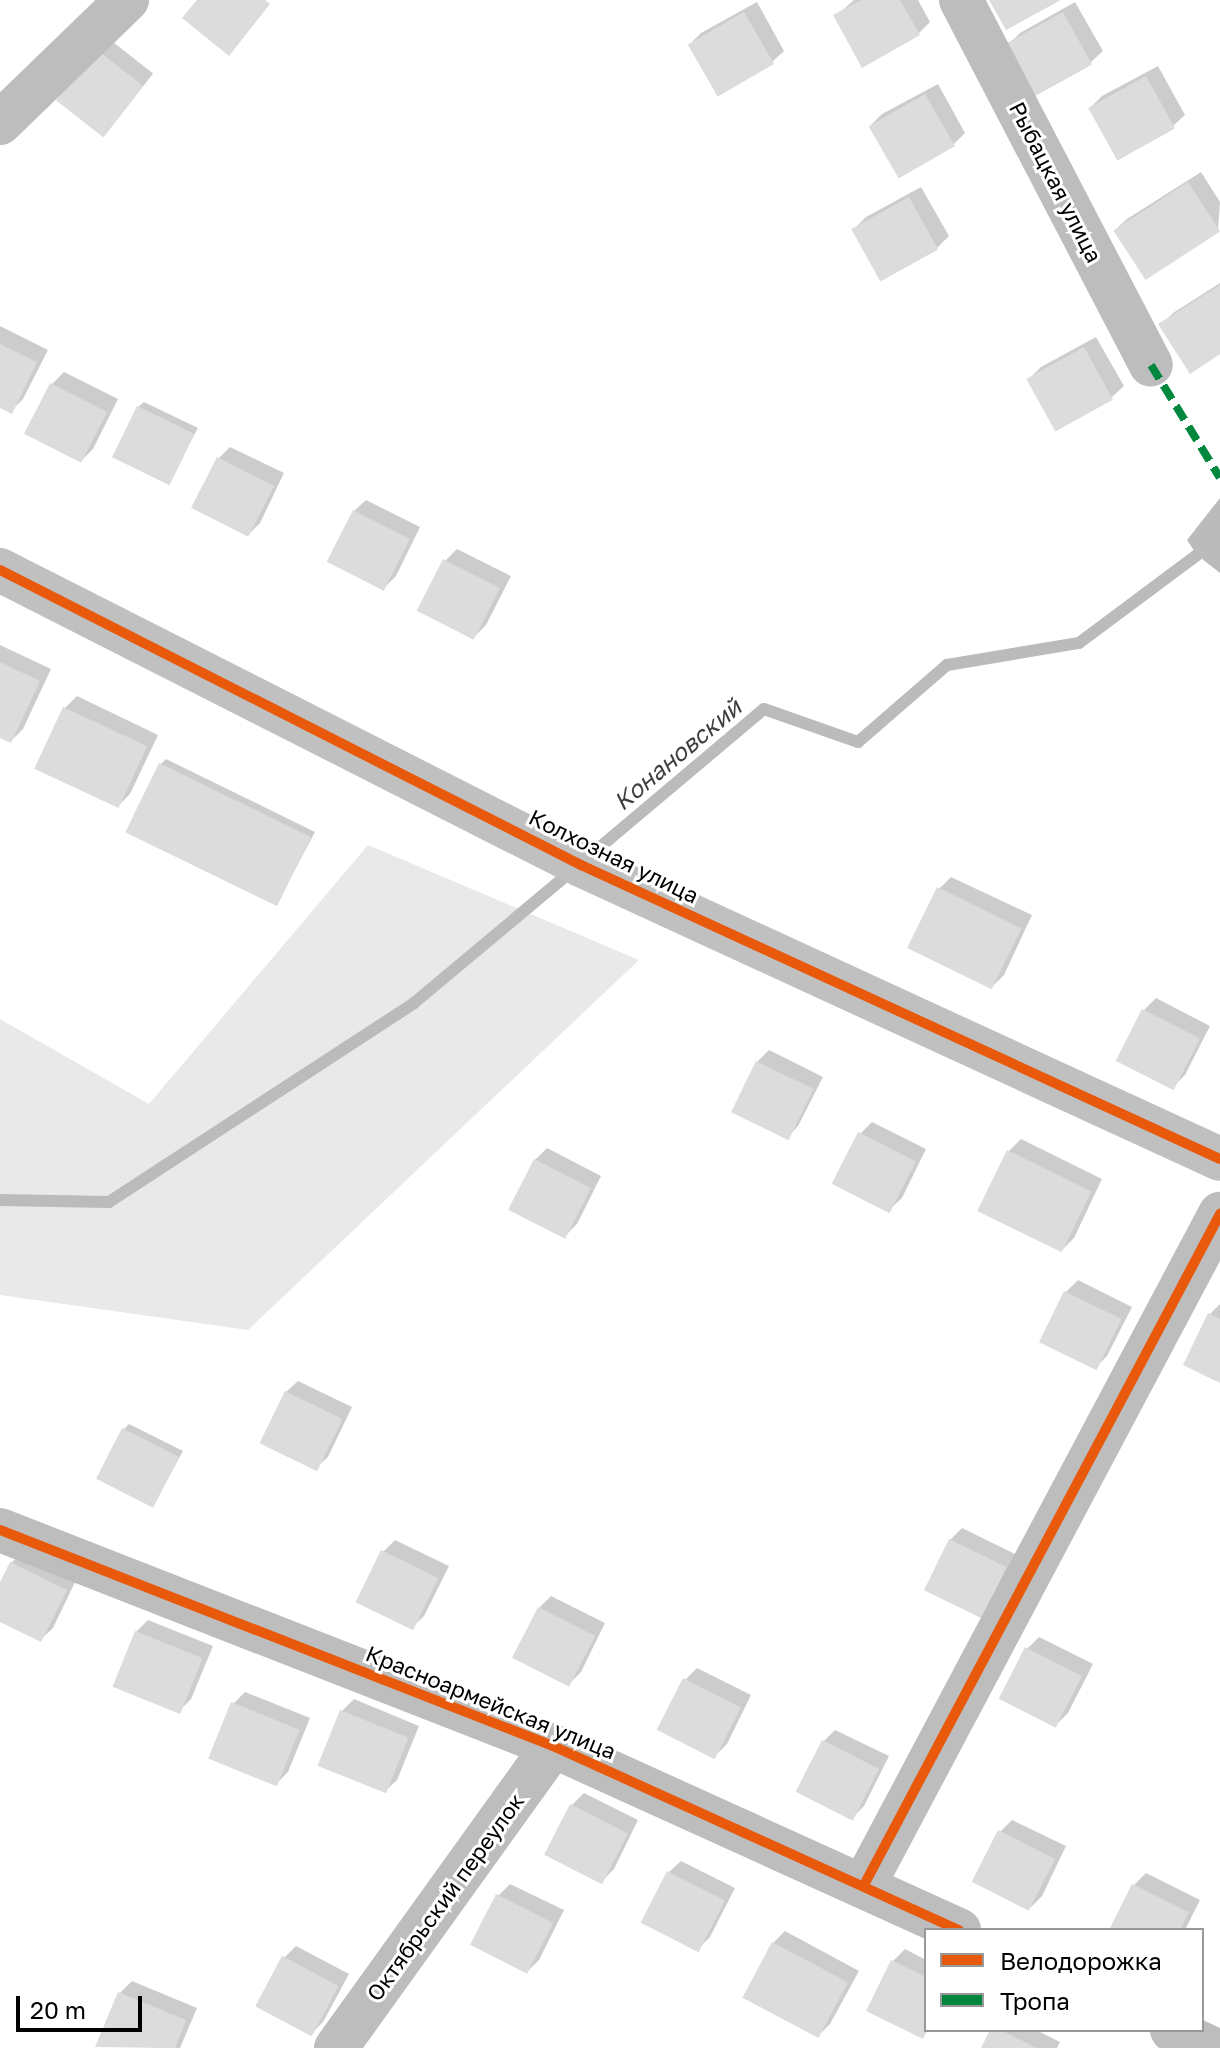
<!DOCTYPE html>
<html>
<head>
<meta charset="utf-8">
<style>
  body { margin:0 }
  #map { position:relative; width:1220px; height:2048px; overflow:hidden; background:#fff; font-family:"Golos Text",sans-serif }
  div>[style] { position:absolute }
  .green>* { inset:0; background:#e9e9e9 }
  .water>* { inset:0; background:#bbb }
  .shadow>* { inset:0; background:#0003; transform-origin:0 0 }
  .stream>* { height:12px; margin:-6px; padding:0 6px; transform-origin:6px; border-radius:6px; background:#bbb }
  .building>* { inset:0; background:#dcdcdc; transform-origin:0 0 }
  .street>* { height:44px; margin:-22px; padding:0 22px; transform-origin:22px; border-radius:22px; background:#bdbdbd }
  .secondary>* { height:44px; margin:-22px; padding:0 22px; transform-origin:22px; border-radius:22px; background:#c0c0c0 }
  .quiet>* { height:8px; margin-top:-4px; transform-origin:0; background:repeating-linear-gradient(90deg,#00873e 0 16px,transparent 0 24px) }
  .cycleway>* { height:10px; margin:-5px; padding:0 5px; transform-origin:5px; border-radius:5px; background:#e8590c }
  span { translate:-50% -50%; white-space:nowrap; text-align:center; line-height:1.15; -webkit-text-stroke:6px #fff; paint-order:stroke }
  .street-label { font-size:22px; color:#000 }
  .water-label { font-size:24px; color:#3f3f3f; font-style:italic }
  .legend { position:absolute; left:924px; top:1928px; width:280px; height:104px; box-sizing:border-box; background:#fff; border:2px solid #999; margin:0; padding:10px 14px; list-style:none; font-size:24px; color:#000 }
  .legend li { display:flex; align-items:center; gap:16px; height:40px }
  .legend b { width:40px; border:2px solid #999 }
  .scale { position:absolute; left:16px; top:1996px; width:126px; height:36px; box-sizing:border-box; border:4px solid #000; border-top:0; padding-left:10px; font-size:24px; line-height:28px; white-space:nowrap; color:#000; -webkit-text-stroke:6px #fff; paint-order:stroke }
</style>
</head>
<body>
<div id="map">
  <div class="green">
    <div style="clip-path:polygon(368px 845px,639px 960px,248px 1330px,0 1295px,0 1019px,149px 1104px)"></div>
  </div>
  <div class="water">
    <div style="clip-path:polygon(1220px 498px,1220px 573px,1197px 555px,1187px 540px)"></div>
  </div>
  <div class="shadow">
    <div style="clip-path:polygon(854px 0,918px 0,930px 22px,918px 34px,836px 16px)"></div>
    <div style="clip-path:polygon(757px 2px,784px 51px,772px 62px,689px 45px,701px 33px)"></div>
    <div style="clip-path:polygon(1075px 2px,1103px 51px,1091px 62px,1008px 45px,1020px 33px)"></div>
    <div style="left:109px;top:39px;width:56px;height:80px;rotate:38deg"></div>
    <div style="clip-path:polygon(1158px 66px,1185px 115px,1173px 126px,1090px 108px,1102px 96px)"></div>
    <div style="clip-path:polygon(938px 84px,965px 133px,953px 145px,870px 126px,882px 114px)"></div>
    <div style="clip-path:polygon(1201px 172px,1220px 202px,1218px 230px,1115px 230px,1127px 219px)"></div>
    <div style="clip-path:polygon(921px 187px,949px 236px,937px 248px,854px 229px,866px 217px)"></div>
    <div style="clip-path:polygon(1220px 283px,1220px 352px,1161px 325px,1173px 313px)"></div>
    <div style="clip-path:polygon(0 326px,48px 350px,23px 399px,11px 411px,0 406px)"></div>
    <div style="clip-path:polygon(1096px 337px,1124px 386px,1112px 397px,1029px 379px,1041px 367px)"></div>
    <div style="clip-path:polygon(64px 372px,118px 399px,93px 449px,81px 461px,52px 384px)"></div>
    <div style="clip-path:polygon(144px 402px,198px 428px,168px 483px,138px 407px)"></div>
    <div style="clip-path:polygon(230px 447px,284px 473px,260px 523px,248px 535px,218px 459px)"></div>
    <div style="clip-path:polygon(366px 500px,420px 527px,396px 576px,384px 588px,354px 511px)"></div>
    <div style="clip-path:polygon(457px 549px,511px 576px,486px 625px,474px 637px,445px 561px)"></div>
    <div style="clip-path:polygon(0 645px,51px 669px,23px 729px,11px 741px,0 735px)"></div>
    <div style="clip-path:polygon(77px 696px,158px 735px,130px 794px,118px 806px,36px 767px,65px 708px)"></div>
    <div style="clip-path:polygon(166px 759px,315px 832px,276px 905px,161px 764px)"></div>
    <div style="clip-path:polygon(951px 877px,1032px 915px,1004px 975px,992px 987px,939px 889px)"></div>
    <div style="clip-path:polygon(1156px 998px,1210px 1026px,1185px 1075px,1173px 1087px,1144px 1010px)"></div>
    <div style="clip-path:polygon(769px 1050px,823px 1077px,798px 1126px,787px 1138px,757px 1062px)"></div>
    <div style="clip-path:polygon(872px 1122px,926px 1149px,902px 1198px,890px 1209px,860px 1134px)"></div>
    <div style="clip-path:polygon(1021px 1139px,1102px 1179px,1074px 1238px,1062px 1250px,1009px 1151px)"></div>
    <div style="clip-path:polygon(547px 1148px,601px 1176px,577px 1224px,565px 1236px,535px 1160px)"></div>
    <div style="clip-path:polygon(1078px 1280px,1132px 1307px,1107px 1356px,1095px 1368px,1041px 1341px,1066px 1292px)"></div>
    <div style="clip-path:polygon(1220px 1304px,1220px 1381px,1210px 1314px)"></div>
    <div style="clip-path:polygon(298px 1381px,352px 1407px,328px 1457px,316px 1468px,286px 1392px)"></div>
    <div style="clip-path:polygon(129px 1424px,183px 1451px,153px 1506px,124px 1429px)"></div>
    <div style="clip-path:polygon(962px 1528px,1017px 1555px,992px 1604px,980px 1616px,950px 1540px)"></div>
    <div style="clip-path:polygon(395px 1540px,449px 1566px,424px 1616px,412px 1627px,383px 1552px)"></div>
    <div style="clip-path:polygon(23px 1552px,77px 1578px,53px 1628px,41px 1639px,0 1619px,0 1586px,11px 1563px)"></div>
    <div style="clip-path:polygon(551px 1596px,605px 1623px,581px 1672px,569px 1684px,539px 1608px)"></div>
    <div style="clip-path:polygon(148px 1620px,213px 1646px,191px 1699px,179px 1711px,136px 1632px)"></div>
    <div style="clip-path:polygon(1039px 1637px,1093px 1664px,1068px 1713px,1056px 1725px,1027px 1649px)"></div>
    <div style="clip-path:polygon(697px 1668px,751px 1695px,727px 1744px,715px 1756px,685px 1680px)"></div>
    <div style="clip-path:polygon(245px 1692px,310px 1718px,288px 1772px,276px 1784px,233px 1704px)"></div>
    <div style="clip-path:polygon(354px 1699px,419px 1726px,397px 1780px,385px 1791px,342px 1711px)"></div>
    <div style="clip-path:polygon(835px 1730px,889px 1756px,864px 1806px,853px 1817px,823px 1742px)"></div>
    <div style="clip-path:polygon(584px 1793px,638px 1820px,614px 1869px,602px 1881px,548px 1854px,572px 1805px)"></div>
    <div style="clip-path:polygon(1012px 1820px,1066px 1846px,1042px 1896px,1030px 1908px,1000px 1832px)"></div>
    <div style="clip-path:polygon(681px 1861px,735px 1888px,710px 1937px,698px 1949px,669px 1872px)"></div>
    <div style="clip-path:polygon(1146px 1873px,1200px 1900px,1185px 1930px,1111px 1930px,1134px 1885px)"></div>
    <div style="clip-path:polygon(510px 1884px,564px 1910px,539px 1960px,527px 1972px,498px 1896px)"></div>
    <div style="clip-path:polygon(785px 1931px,859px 1971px,830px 2024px,818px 2036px,773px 1943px)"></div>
    <div style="clip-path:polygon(296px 1946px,349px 1974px,323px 2022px,311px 2034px,284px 1958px)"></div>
    <div style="clip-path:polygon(905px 1949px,926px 1960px,926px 2030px,929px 2030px,922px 2037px,893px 1961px)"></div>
    <div style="clip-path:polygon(132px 1981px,197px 2008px,180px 2048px,98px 2046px,120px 1993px)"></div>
    <div style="clip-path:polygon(992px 2030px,1036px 2030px,1060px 2042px,1057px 2048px,983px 2048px)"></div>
  </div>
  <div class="stream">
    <div style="left:587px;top:858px;width:231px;rotate:-40.1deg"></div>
    <div style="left:764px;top:709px;width:100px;rotate:19.3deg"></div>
    <div style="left:858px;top:742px;width:118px;rotate:-40.9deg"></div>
    <div style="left:947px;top:665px;width:134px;rotate:-9.5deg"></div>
    <div style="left:1079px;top:643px;width:147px;rotate:-36.7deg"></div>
    <div style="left:0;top:1200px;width:109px;rotate:1.1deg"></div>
    <div style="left:109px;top:1202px;width:364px;rotate:-33.1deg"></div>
    <div style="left:414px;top:1003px;width:207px;rotate:-39.9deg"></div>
  </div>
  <div class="building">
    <div style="clip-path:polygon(197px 0,265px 0,270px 4px,229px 56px,182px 18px)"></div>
    <div style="clip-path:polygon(861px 0,900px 0,920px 35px,862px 68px,833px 15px)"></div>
    <div style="clip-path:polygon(989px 0,1061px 0,1006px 30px)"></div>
    <div style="left:744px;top:12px;width:60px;height:65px;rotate:60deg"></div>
    <div style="left:1063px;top:12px;width:60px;height:65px;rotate:61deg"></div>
    <div style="left:96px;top:49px;width:60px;height:65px;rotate:38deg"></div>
    <div style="left:1146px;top:76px;width:60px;height:66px;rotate:61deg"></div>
    <div style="left:925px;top:94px;width:60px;height:65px;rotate:60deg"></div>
    <div style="left:1188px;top:182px;width:59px;height:89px;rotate:57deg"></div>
    <div style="left:909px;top:197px;width:60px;height:66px;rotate:61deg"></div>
    <div style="clip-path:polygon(1220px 285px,1220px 354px,1190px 374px,1158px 324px)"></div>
    <div style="clip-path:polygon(0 344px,37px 362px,12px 414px,0 408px)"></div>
    <div style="left:1084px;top:347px;width:60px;height:66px;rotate:61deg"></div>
    <div style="left:50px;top:383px;width:64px;height:57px;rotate:27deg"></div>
    <div style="left:137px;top:406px;width:64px;height:57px;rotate:26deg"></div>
    <div style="left:217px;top:457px;width:64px;height:57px;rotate:27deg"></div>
    <div style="left:353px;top:510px;width:64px;height:58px;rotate:27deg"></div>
    <div style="left:443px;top:559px;width:64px;height:58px;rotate:27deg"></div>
    <div style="clip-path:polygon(0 662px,40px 681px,11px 743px,0 738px)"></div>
    <div style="left:63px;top:707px;width:93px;height:68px;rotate:25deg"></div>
    <div style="left:159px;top:763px;width:169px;height:77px;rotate:26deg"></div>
    <div style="left:937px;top:887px;width:94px;height:68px;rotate:26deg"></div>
    <div style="left:1142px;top:1009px;width:65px;height:58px;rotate:27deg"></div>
    <div style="left:756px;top:1061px;width:64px;height:57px;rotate:26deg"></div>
    <div style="left:858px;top:1132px;width:65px;height:58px;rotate:27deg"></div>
    <div style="left:1007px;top:1150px;width:94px;height:68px;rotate:26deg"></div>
    <div style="left:534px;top:1159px;width:64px;height:57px;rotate:27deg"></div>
    <div style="left:1064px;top:1291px;width:64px;height:57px;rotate:26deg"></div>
    <div style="clip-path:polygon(1208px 1313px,1220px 1319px,1220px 1383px,1183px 1365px)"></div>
    <div style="left:285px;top:1391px;width:64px;height:58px;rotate:26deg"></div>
    <div style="left:122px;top:1428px;width:64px;height:57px;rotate:27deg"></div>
    <div style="left:949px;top:1539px;width:64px;height:57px;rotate:26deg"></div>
    <div style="left:381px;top:1550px;width:64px;height:58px;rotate:26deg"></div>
    <div style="clip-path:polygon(10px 1562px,67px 1590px,41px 1642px,0 1622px,0 1582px)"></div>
    <div style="left:538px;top:1607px;width:64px;height:57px;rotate:27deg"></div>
    <div style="left:135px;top:1631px;width:73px;height:60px;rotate:22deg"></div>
    <div style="left:1025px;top:1647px;width:64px;height:58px;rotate:27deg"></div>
    <div style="left:683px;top:1678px;width:65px;height:58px;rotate:27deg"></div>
    <div style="left:231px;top:1702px;width:74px;height:61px;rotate:22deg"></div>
    <div style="left:340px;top:1710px;width:74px;height:60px;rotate:22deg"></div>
    <div style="left:822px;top:1740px;width:64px;height:58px;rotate:27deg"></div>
    <div style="left:570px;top:1804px;width:65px;height:57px;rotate:27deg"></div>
    <div style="left:998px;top:1830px;width:64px;height:58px;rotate:27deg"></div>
    <div style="left:667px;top:1871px;width:65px;height:58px;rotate:27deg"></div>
    <div style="clip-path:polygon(1132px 1884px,1189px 1912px,1180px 1930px,1109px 1930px)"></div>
    <div style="left:496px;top:1894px;width:64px;height:57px;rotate:27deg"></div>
    <div style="left:772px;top:1942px;width:86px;height:63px;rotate:28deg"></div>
    <div style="left:282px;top:1956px;width:64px;height:57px;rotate:28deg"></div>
    <div style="clip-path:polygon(891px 1960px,926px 1977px,927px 2030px,923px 2039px,866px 2011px)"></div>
    <div style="clip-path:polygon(118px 1992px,186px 2020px,175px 2048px,95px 2047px)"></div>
    <div style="clip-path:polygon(990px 2030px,1001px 2030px,1037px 2048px,981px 2048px)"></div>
  </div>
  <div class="street">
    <div style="left:961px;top:0;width:411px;rotate:62.5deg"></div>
    <div style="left:0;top:123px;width:177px;rotate:-44.1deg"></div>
    <div style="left:0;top:1530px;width:594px;rotate:21.34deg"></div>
    <div style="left:553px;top:1746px;width:446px;rotate:24.4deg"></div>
    <div style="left:864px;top:1885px;width:760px;rotate:-62.05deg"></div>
    <div style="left:1172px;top:2030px;width:43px;rotate:24.8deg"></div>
    <div style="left:336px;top:2048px;width:372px;rotate:-54.3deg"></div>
  </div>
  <div class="secondary">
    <div style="left:0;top:570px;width:652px;rotate:26.92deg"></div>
    <div style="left:581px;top:865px;width:703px;rotate:24.71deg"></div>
  </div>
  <div class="quiet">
    <div style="left:1151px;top:365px;width:132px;rotate:58.6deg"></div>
  </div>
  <div class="cycleway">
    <div style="left:0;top:570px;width:652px;rotate:26.92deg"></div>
    <div style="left:581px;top:865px;width:703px;rotate:24.71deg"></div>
    <div style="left:0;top:1530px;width:594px;rotate:21.34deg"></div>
    <div style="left:553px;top:1746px;width:446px;rotate:24.4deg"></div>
    <div style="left:864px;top:1885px;width:760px;rotate:-62.05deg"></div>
  </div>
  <div class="street-label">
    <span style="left:1056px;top:182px;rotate:63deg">Рыбацкая улица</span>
    <span style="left:614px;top:856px;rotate:26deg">Колхозная улица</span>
    <span style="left:491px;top:1702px;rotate:22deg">Красноармейская улица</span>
    <span style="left:445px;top:1897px;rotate:-54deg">Октябрьский переулок</span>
  </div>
  <div class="water-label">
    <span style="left:677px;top:754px;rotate:-40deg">Конановский</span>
  </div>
  <ul class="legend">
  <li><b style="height:10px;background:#e8590c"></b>Велодорожка</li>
  <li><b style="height:10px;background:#00873e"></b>Тропа</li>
  </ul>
  <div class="scale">20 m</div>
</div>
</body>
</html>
